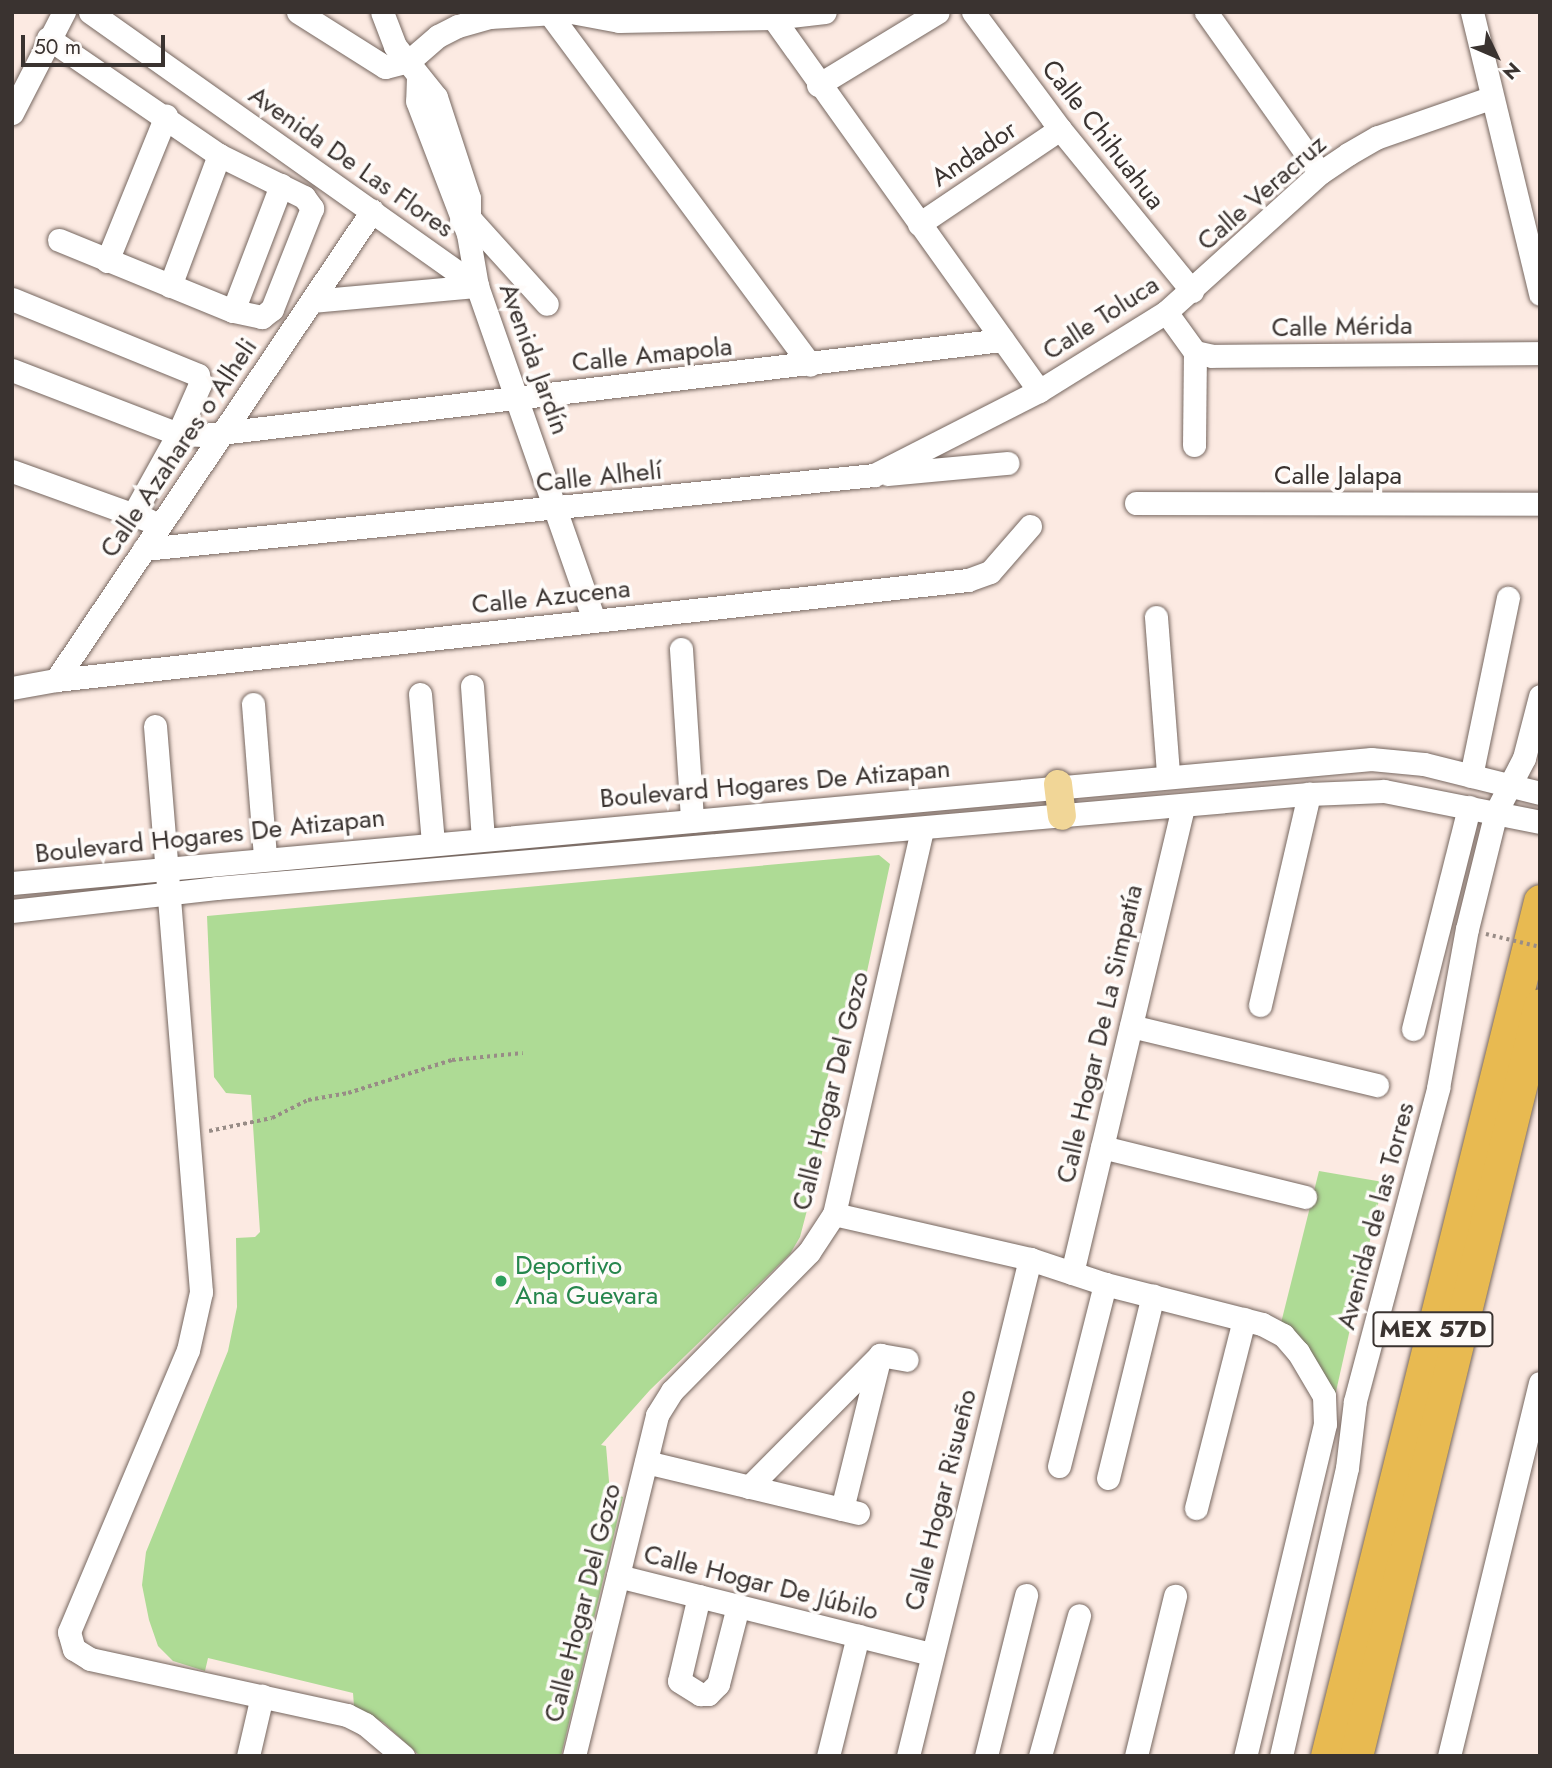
<!DOCTYPE html>
<html>
<head>
<meta charset="utf-8">
<style>
  body { margin:0 }
  #map { position:relative; width:1552px; height:1768px; overflow:hidden; background:#fceae2; font-family:Jost,sans-serif }
  div>[style] { position:absolute }
  .green>* { inset:0; background:#aedb95 }
  .path>* { height:3.5px; margin-top:-1.75px; transform-origin:0; background:repeating-linear-gradient(90deg,#988c86 0 3.5px,transparent 0 7px) }
  .roads { filter:drop-shadow(0 0 2px #766760) drop-shadow(0 0 2px #766760) }
  .minor>* { height:23px; margin:-11.5px; padding:0 11.5px; transform-origin:11.5px; border-radius:11.5px; background:#fff }
  .major>* { height:28px; margin:-14px; padding:0 14px; transform-origin:14px; border-radius:14px; background:#f1d697 }
  .highway>* { height:33px; margin:-16.5px; padding:0 16.5px; transform-origin:16.5px; border-radius:16.5px; background:#e8ba51 }
  .path-bridge>* { height:3.5px; margin-top:-1.75px; transform-origin:0; background:repeating-linear-gradient(90deg,#988c86 0 3.5px,transparent 0 7px) }
  .dots>* { width:19px; height:19px; translate:-50% -50%; box-sizing:border-box; border:4px solid #fefbf9; border-radius:50% }
  span { translate:-50% -50%; white-space:nowrap; text-align:center; line-height:1.15; -webkit-text-stroke:7px #fefbf9; paint-order:stroke }
  .shield-label span { padding:2px 5px; background:#fefbf9; border:2px solid; border-radius:5px; -webkit-text-stroke-width:0 }
  .shield-label { font-size:24px; color:#3a3330; font-weight:700 }
  .street-label { font-size:26px; color:#3a3330 }
  .leisure-label { font-size:26px; color:#27864d }
  .left { translate:0 -50%; text-align:left }
  .frame { position:absolute; inset:0; border:14px solid #3a3330; pointer-events:none }
  .north { position:absolute; left:1461px; top:21px; width:70px; height:70px; -webkit-text-stroke:5px #fefbf9; paint-order:stroke; rotate:134deg; font-size:19px; font-weight:700; line-height:28px; text-align:center; color:#3a3330 }
  .north::after { content:''; display:block; margin:auto; width:24px; height:32px; background:#3a3330; clip-path:polygon(50% 0,100% 100%,50% 72%,0 100%) }
  .scale { position:absolute; left:21px; top:35px; width:144px; height:32px; box-sizing:border-box; border:4px solid #3a3330; border-top:0; padding-left:9px; font-size:21px; line-height:24px; white-space:nowrap; color:#3a3330; -webkit-text-stroke:5px #fefbf9; paint-order:stroke }
</style>
</head>
<body>
<div id="map">
  <div class="green">
    <div style="clip-path:polygon(879px 855px,890px 864px,862px 995px,848px 996px,822px 1099px,835px 1103px,800px 1237px,790px 1254px,650px 1390px,601px 1445px,606px 1446px,610px 1493px,623px 1497px,561px 1756px,420px 1756px,384px 1723px,354px 1706px,353px 1693px,208px 1658px,205px 1671px,173px 1661px,158px 1646px,149px 1620px,142px 1585px,146px 1552px,228px 1351px,237px 1307px,236px 1238px,255px 1237px,260px 1232px,251px 1095px,226px 1093px,214px 1077px,207px 916px)"></div>
    <div style="clip-path:polygon(1319px 1171px,1383px 1182px,1335px 1396px,1281px 1323px)"></div>
  </div>
  <div class="path">
    <div style="left:209px;top:1131px;width:64px;rotate:-11.7deg"></div>
    <div style="left:272px;top:1118px;width:40px;rotate:-26.6deg"></div>
    <div style="left:308px;top:1100px;width:41px;rotate:-9.9deg"></div>
    <div style="left:348px;top:1093px;width:109px;rotate:-17.6deg"></div>
    <div style="left:452px;top:1060px;width:71px;rotate:-5.6deg"></div>
  </div>
  <div class="roads">
    <div class="minor">
      <div style="left:90px;top:12px;width:474px;rotate:35.3deg"></div>
      <div style="left:298px;top:12px;width:103px;rotate:32.3deg"></div>
      <div style="left:385px;top:67px;width:25px;rotate:-14deg"></div>
      <div style="left:409px;top:61px;width:38px;rotate:-41deg"></div>
      <div style="left:438px;top:36px;width:22px;rotate:-27deg"></div>
      <div style="left:458px;top:26px;width:33px;rotate:-16deg"></div>
      <div style="left:490px;top:17px;width:81px;rotate:-3.5deg"></div>
      <div style="left:571px;top:12px;width:49px;rotate:10.6deg"></div>
      <div style="left:619px;top:21px;width:154px;rotate:-1.1deg"></div>
      <div style="left:773px;top:18px;width:52px;rotate:-6.6deg"></div>
      <div style="left:382px;top:12px;width:36px;rotate:69deg"></div>
      <div style="left:395px;top:46px;width:65px;rotate:51.2deg"></div>
      <div style="left:436px;top:97px;width:106px;rotate:71.9deg"></div>
      <div style="left:469px;top:198px;width:33px;rotate:90deg"></div>
      <div style="left:769px;top:12px;width:465px;rotate:54.5deg"></div>
      <div style="left:973px;top:12px;width:146px;rotate:53.4deg"></div>
      <div style="left:1060px;top:129px;width:209px;rotate:50.8deg"></div>
      <div style="left:1206px;top:12px;width:197px;rotate:54.7deg"></div>
      <div style="left:1472px;top:12px;width:290px;rotate:76.4deg"></div>
      <div style="left:549px;top:13px;width:438px;rotate:53.4deg"></div>
      <div style="left:48px;top:38px;width:207px;rotate:34.4deg"></div>
      <div style="left:219px;top:155px;width:95px;rotate:26.3deg"></div>
      <div style="left:304px;top:197px;width:14px;rotate:54deg"></div>
      <div style="left:312px;top:208px;width:109px;rotate:111.6deg"></div>
      <div style="left:272px;top:309px;width:13px;rotate:141deg"></div>
      <div style="left:262px;top:317px;width:30px;rotate:-168deg"></div>
      <div style="left:233px;top:311px;width:188px;rotate:-157.8deg"></div>
      <div style="left:418px;top:77px;width:24px;rotate:92deg"></div>
      <div style="left:417px;top:101px;width:142px;rotate:69deg"></div>
      <div style="left:468px;top:234px;width:53px;rotate:80.2deg"></div>
      <div style="left:477px;top:286px;width:354px;rotate:70.7deg"></div>
      <div style="left:818px;top:85px;width:140px;rotate:-31.3deg"></div>
      <div style="left:12px;top:113px;width:114px;rotate:-62.8deg"></div>
      <div style="left:461px;top:221px;width:10px;rotate:-6deg"></div>
      <div style="left:471px;top:220px;width:113px;rotate:47.9deg"></div>
      <div style="left:919px;top:224px;width:170px;rotate:-34deg"></div>
      <div style="left:107px;top:261px;width:157px;rotate:-67.9deg"></div>
      <div style="left:170px;top:286px;width:140px;rotate:-69.5deg"></div>
      <div style="left:12px;top:299px;width:201px;rotate:22.2deg"></div>
      <div style="left:198px;top:375px;width:9px;rotate:77deg"></div>
      <div style="left:200px;top:384px;width:55px;rotate:113.7deg"></div>
      <div style="left:178px;top:434px;width:93px;rotate:119.1deg"></div>
      <div style="left:312px;top:301px;width:166px;rotate:-5.2deg"></div>
      <div style="left:233px;top:311px;width:135px;rotate:-69.1deg"></div>
      <div style="left:1166px;top:312px;width:49px;rotate:54.1deg"></div>
      <div style="left:1195px;top:352px;width:17px;rotate:13deg"></div>
      <div style="left:1212px;top:356px;width:328px;rotate:-0.5deg"></div>
      <div style="left:12px;top:370px;width:178px;rotate:21.1deg"></div>
      <div style="left:178px;top:434px;width:26px;rotate:2deg"></div>
      <div style="left:204px;top:435px;width:804px;rotate:-6.79deg"></div>
      <div style="left:1194px;top:445px;width:93px;rotate:-89.4deg"></div>
      <div style="left:12px;top:471px;width:145px;rotate:19.8deg"></div>
      <div style="left:888px;top:474px;width:120px;rotate:-5.3deg"></div>
      <div style="left:1136px;top:503px;width:404px;rotate:0.1deg"></div>
      <div style="left:144px;top:549px;width:734px;rotate:-5.79deg"></div>
      <div style="left:874px;top:475px;width:185px;rotate:-27deg"></div>
      <div style="left:1039px;top:391px;width:150px;rotate:-31.9deg"></div>
      <div style="left:1166px;top:312px;width:207px;rotate:-42.1deg"></div>
      <div style="left:1320px;top:173px;width:34px;rotate:-34deg"></div>
      <div style="left:1348px;top:154px;width:34px;rotate:-30deg"></div>
      <div style="left:1378px;top:137px;width:119px;rotate:-19.2deg"></div>
      <div style="left:1156px;top:617px;width:157px;rotate:85.6deg"></div>
      <div style="left:681px;top:649px;width:172px;rotate:86.3deg"></div>
      <div style="left:56px;top:680px;width:917px;rotate:-6.26deg"></div>
      <div style="left:968px;top:580px;width:23px;rotate:-20deg"></div>
      <div style="left:990px;top:572px;width:61px;rotate:-49deg"></div>
      <div style="left:472px;top:686px;width:153px;rotate:85.9deg"></div>
      <div style="left:12px;top:688px;width:45px;rotate:-10.3deg"></div>
      <div style="left:56px;top:680px;width:566px;rotate:-56.03deg"></div>
      <div style="left:420px;top:694px;width:150px;rotate:85deg"></div>
      <div style="left:253px;top:704px;width:154px;rotate:85.5deg"></div>
      <div style="left:155px;top:726px;width:568px;rotate:85.35deg"></div>
      <div style="left:201px;top:1292px;width:59px;rotate:102.6deg"></div>
      <div style="left:188px;top:1350px;width:306px;rotate:112.9deg"></div>
      <div style="left:69px;top:1632px;width:18px;rotate:74deg"></div>
      <div style="left:74px;top:1649px;width:19px;rotate:32deg"></div>
      <div style="left:90px;top:1659px;width:263px;rotate:12.3deg"></div>
      <div style="left:347px;top:1715px;width:20px;rotate:27deg"></div>
      <div style="left:365px;top:1724px;width:50px;rotate:40.1deg"></div>
      <div style="left:1471px;top:776px;width:182px;rotate:-78.3deg"></div>
      <div style="left:12px;top:883px;width:1365px;rotate:-5.21deg"></div>
      <div style="left:1371px;top:759px;width:53px;rotate:5.4deg"></div>
      <div style="left:1424px;top:764px;width:120px;rotate:14deg"></div>
      <div style="left:12px;top:911px;width:205px;rotate:-6.4deg"></div>
      <div style="left:216px;top:888px;width:1097px;rotate:-4.92deg"></div>
      <div style="left:1309px;top:794px;width:75px;rotate:-2.3deg"></div>
      <div style="left:1384px;top:791px;width:159px;rotate:11.2deg"></div>
      <div style="left:1260px;top:1005px;width:217px;rotate:-76.9deg"></div>
      <div style="left:1131px;top:1026px;width:253px;rotate:13.5deg"></div>
      <div style="left:1413px;top:1029px;width:229px;rotate:-75.8deg"></div>
      <div style="left:1102px;top:1147px;width:209px;rotate:13.8deg"></div>
      <div style="left:834px;top:1214px;width:201px;rotate:12.9deg"></div>
      <div style="left:1030px;top:1259px;width:79px;rotate:18.4deg"></div>
      <div style="left:1105px;top:1284px;width:162px;rotate:14.3deg"></div>
      <div style="left:1262px;top:1324px;width:24px;rotate:28deg"></div>
      <div style="left:1283px;top:1335px;width:23px;rotate:49deg"></div>
      <div style="left:1298px;top:1352px;width:51px;rotate:59.4deg"></div>
      <div style="left:1324px;top:1396px;width:28px;rotate:88deg"></div>
      <div style="left:1325px;top:1424px;width:342px;rotate:103.5deg"></div>
      <div style="left:1072px;top:1273px;width:478px;rotate:-76.6deg"></div>
      <div style="left:880px;top:1355px;width:27px;rotate:10deg"></div>
      <div style="left:646px;top:1462px;width:218px;rotate:13.5deg"></div>
      <div style="left:1059px;top:1466px;width:188px;rotate:-75.8deg"></div>
      <div style="left:1108px;top:1478px;width:188px;rotate:-76.2deg"></div>
      <div style="left:749px;top:1487px;width:186px;rotate:-45.2deg"></div>
      <div style="left:1196px;top:1508px;width:195px;rotate:-75.7deg"></div>
      <div style="left:842px;top:1509px;width:159px;rotate:-76.1deg"></div>
      <div style="left:618px;top:1576px;width:324px;rotate:14deg"></div>
      <div style="left:699px;top:1596px;width:87px;rotate:103.2deg"></div>
      <div style="left:679px;top:1681px;width:25px;rotate:32deg"></div>
      <div style="left:700px;top:1694px;width:8px"></div>
      <div style="left:708px;top:1694px;width:14px;rotate:-45deg"></div>
      <div style="left:718px;top:1684px;width:81px;rotate:-75.6deg"></div>
      <div style="left:248px;top:1756px;width:62px;rotate:-76.9deg"></div>
      <div style="left:574px;top:1756px;width:351px;rotate:-76.3deg"></div>
      <div style="left:657px;top:1415px;width:28px;rotate:-58deg"></div>
      <div style="left:672px;top:1391px;width:195px;rotate:-45.4deg"></div>
      <div style="left:809px;top:1252px;width:45px;rotate:-56.7deg"></div>
      <div style="left:834px;top:1214px;width:395px;rotate:-77.1deg"></div>
      <div style="left:828px;top:1756px;width:124px;rotate:-76deg"></div>
      <div style="left:908px;top:1756px;width:512px;rotate:-76.21deg"></div>
      <div style="left:986px;top:1756px;width:166px;rotate:-76deg"></div>
      <div style="left:1040px;top:1756px;width:146px;rotate:-74.5deg"></div>
      <div style="left:1136px;top:1756px;width:165px;rotate:-76.3deg"></div>
      <div style="left:1281px;top:1756px;width:295px;rotate:-77.1deg"></div>
      <div style="left:1347px;top:1468px;width:67px;rotate:-83.2deg"></div>
      <div style="left:1355px;top:1401px;width:324px;rotate:-75.1deg"></div>
      <div style="left:1438px;top:1088px;width:162px;rotate:-79.7deg"></div>
      <div style="left:1467px;top:929px;width:121px;rotate:-76.1deg"></div>
      <div style="left:1496px;top:812px;width:61px;rotate:-62.6deg"></div>
      <div style="left:1524px;top:758px;width:64px;rotate:-75.5deg"></div>
      <div style="left:1449px;top:1756px;width:384px;rotate:-76.3deg"></div>
    </div>
    <div class="major">
      <div style="left:1058px;top:784px;width:32px;rotate:83deg"></div>
    </div>
    <div class="highway">
      <div style="left:1327px;top:1756px;width:881px;rotate:-76.01deg"></div>
      <div style="left:1356px;top:1756px;width:773px;rotate:-76.23deg"></div>
    </div>
  </div>
  <div class="path-bridge">
    <div style="left:1486px;top:934px;width:56px;rotate:13.5deg"></div>
  </div>
  <div class="dots">
    <div style="left:501px;top:1281px;background:#2e9e5b"></div>
  </div>
  <div class="shield-label">
    <span style="left:1433px;top:1329px">MEX 57D</span>
  </div>
  <div class="street-label">
    <span style="left:1103px;top:135px;rotate:52deg">Calle Chihuahua</span>
    <span style="left:974px;top:154px;rotate:-34deg">Andador</span>
    <span style="left:351px;top:162px;rotate:35deg">Avenida De Las Flores</span>
    <span style="left:1262px;top:193px;rotate:-41deg">Calle Veracruz</span>
    <span style="left:1101px;top:318px;rotate:-33deg">Calle Toluca</span>
    <span style="left:1342px;top:327px;rotate:-1deg">Calle Mérida</span>
    <span style="left:652px;top:355px;rotate:-6deg">Calle Amapola</span>
    <span style="left:534px;top:359px;rotate:70deg">Avenida Jardín</span>
    <span style="left:179px;top:448px;rotate:-56deg">Calle Azahares o Alheli</span>
    <span style="left:1338px;top:476px">Calle Jalapa</span>
    <span style="left:599px;top:477px;rotate:-6deg">Calle Alhelí</span>
    <span style="left:551px;top:597px;rotate:-6deg">Calle Azucena</span>
    <span style="left:775px;top:784px;rotate:-5deg">Boulevard Hogares De Atizapan</span>
    <span style="left:210px;top:836px;rotate:-6deg">Boulevard Hogares De Atizapan</span>
    <span style="left:1100px;top:1034px;rotate:-77deg">Calle Hogar De La Simpatía</span>
    <span style="left:831px;top:1091px;rotate:-76deg">Calle Hogar Del Gozo</span>
    <span style="left:1376px;top:1216px;rotate:-75deg">Avenida de las Torres</span>
    <span style="left:941px;top:1500px;rotate:-76deg">Calle Hogar Risueño</span>
    <span style="left:761px;top:1583px;rotate:14deg">Calle Hogar De Júbilo</span>
    <span style="left:583px;top:1603px;rotate:-76deg">Calle Hogar Del Gozo</span>
  </div>
  <div class="leisure-label">
    <span class="left" style="left:515px;top:1281px">Deportivo<br>Ana Guevara</span>
  </div>
  <div class="frame"></div>
  <div class="north">N</div>
  <div class="scale">50 m</div>
</div>
</body>
</html>
